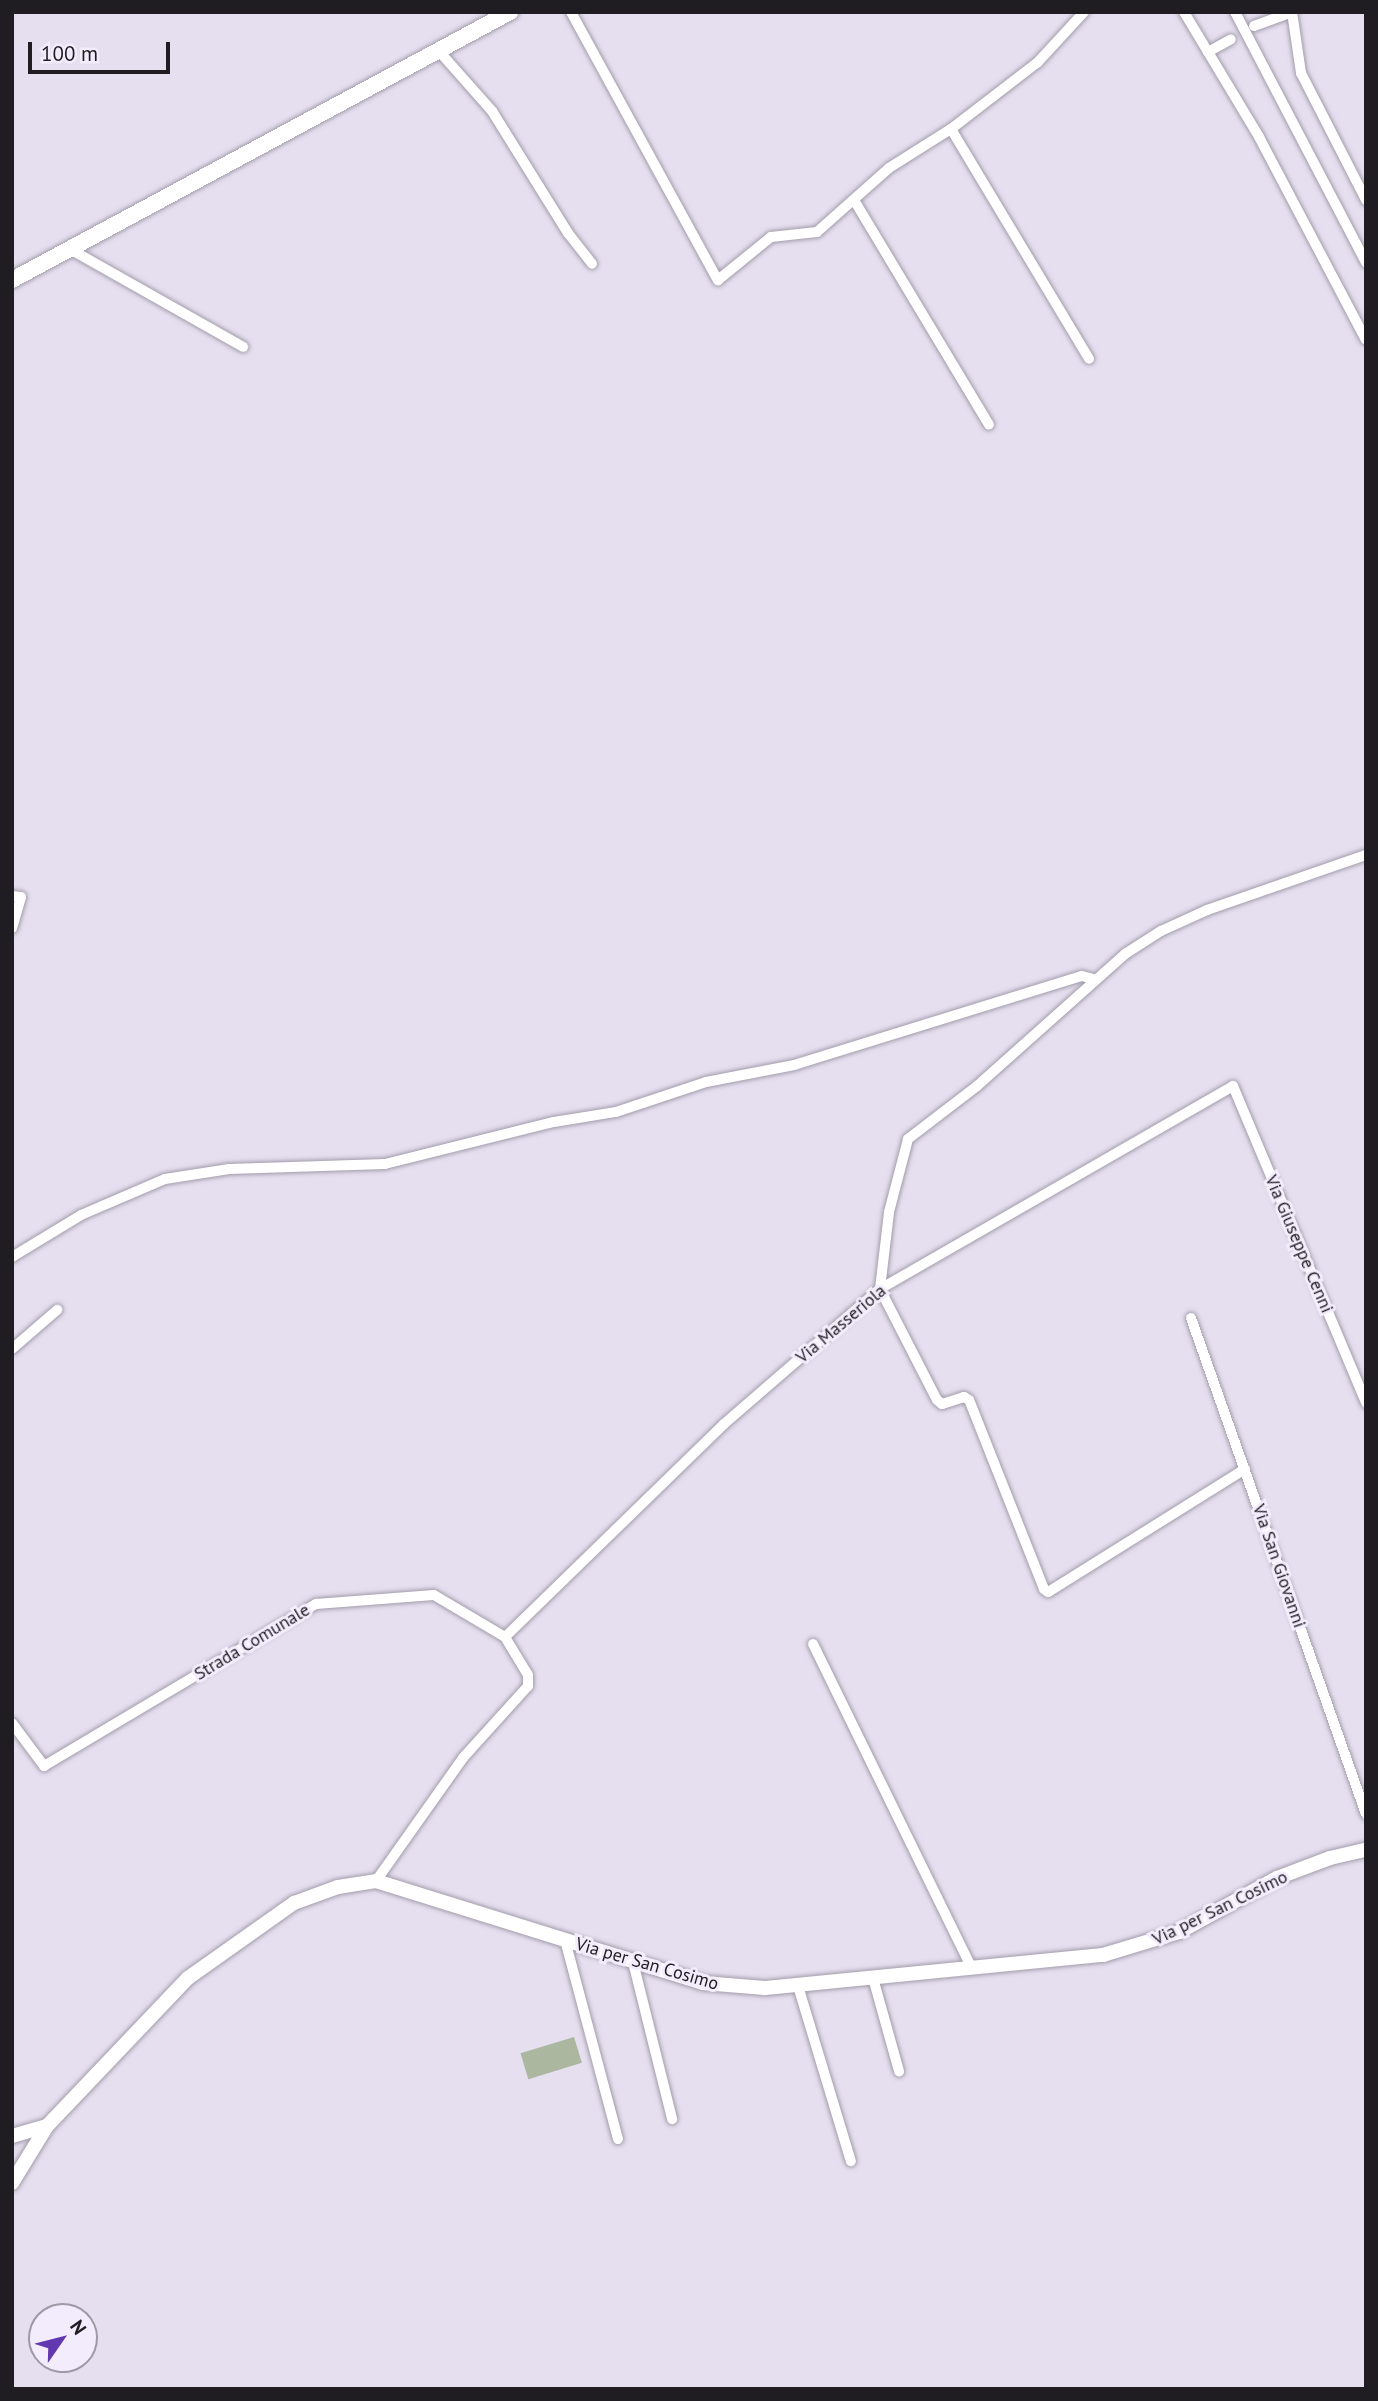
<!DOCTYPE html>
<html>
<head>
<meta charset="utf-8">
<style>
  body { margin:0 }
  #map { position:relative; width:1378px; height:2401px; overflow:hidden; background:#e5dfef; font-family:"PT Sans",sans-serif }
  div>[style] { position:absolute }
  .green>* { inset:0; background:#acb7a0; transform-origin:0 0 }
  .roads { filter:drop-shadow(0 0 2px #a29cab) drop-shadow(0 0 2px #a29cab) }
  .minor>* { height:10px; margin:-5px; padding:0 5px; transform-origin:5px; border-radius:5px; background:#fff }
  .tertiary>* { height:14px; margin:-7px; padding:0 7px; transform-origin:7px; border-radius:7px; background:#fff }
  .secondary>* { height:16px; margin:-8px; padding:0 8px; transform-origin:8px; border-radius:8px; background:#fff }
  span { translate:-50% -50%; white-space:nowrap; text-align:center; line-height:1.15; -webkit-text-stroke:6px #f2ecfc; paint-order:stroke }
  .street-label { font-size:18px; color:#1f1d22 }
  .frame { position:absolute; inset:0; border:14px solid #1f1d22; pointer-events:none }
  .north { position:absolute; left:28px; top:2303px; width:70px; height:70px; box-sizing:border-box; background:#f2ecfc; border:2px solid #9e99a5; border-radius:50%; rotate:55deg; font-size:19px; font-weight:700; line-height:28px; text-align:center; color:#1f1d22 }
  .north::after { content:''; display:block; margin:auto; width:24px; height:32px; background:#6238b0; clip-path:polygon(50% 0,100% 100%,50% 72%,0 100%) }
  .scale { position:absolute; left:28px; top:42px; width:142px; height:32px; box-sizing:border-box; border:4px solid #1f1d22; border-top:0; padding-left:9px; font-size:21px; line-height:24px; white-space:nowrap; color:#1f1d22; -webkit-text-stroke:5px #f2ecfc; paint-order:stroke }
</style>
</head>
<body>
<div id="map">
  <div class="green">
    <div style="left:574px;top:2037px;width:27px;height:56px;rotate:73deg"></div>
  </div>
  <div class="roads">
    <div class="minor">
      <div style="left:571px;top:12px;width:306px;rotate:61.3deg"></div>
      <div style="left:718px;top:280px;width:68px;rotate:-39.1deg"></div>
      <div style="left:771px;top:237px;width:46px;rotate:-6.2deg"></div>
      <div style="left:817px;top:232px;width:96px;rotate:-41.6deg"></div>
      <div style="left:889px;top:168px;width:73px;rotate:-32.2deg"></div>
      <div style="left:951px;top:129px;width:110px;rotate:-37.6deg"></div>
      <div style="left:1038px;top:62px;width:68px;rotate:-47.4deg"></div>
      <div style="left:1184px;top:12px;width:146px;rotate:59deg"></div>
      <div style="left:1259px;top:137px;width:229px;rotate:62.2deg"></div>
      <div style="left:1235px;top:12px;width:283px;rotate:62.4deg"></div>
      <div style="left:1292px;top:12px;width:62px;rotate:81.6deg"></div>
      <div style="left:1301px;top:73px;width:143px;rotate:62.9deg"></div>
      <div style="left:1254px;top:26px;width:40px;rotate:-20.2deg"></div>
      <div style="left:438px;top:50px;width:81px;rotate:48.5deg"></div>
      <div style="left:492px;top:111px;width:144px;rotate:58.1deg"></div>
      <div style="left:568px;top:233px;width:39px;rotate:52deg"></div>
      <div style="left:1208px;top:52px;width:26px;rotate:-29deg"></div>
      <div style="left:951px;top:129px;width:268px;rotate:59deg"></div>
      <div style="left:854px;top:200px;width:262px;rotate:59deg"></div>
      <div style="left:70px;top:249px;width:199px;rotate:29.5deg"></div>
      <div style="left:12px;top:896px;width:9px;rotate:6deg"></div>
      <div style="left:21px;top:897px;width:32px;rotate:106deg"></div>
      <div style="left:12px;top:1257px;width:81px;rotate:-31.3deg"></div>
      <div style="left:81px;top:1215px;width:91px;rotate:-23.2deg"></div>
      <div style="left:165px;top:1179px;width:65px;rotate:-8.9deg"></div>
      <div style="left:229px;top:1169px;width:156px;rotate:-1.8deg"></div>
      <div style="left:385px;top:1164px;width:174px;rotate:-14deg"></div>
      <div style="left:554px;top:1122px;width:63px;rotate:-9.2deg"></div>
      <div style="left:616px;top:1112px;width:95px;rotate:-18.4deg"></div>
      <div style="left:706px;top:1082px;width:90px;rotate:-10.9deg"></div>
      <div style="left:794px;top:1065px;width:301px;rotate:-17.2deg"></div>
      <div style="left:1082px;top:976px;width:11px;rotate:15deg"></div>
      <div style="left:1191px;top:1318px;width:526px;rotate:70.57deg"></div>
      <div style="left:12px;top:1349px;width:60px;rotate:-40.9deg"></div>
      <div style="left:1245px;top:1469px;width:232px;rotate:148deg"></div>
      <div style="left:1048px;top:1592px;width:5px;rotate:-143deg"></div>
      <div style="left:1044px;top:1589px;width:203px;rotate:-111.6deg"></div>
      <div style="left:969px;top:1400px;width:6px;rotate:-149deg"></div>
      <div style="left:964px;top:1397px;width:23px;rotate:162deg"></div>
      <div style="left:942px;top:1404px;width:6px;rotate:-141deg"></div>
      <div style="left:937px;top:1400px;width:125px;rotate:-117.2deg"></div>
      <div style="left:880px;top:1289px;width:78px;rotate:-83.3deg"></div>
      <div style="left:889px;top:1212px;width:75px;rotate:-75.4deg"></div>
      <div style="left:908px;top:1139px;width:87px;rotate:-37.5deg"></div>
      <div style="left:977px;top:1086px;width:198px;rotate:-41.7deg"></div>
      <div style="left:1125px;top:954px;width:43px;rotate:-32.6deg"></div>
      <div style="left:1161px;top:931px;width:51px;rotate:-24.5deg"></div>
      <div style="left:1207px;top:910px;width:168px;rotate:-19.1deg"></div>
      <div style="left:505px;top:1637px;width:305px;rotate:-44.2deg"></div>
      <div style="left:724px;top:1424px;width:206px;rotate:-40.9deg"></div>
      <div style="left:880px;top:1289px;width:407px;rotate:-29.9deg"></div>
      <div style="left:1233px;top:1086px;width:344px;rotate:67.2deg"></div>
      <div style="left:813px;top:1644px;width:362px;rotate:63.9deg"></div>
      <div style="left:12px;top:1723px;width:54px;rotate:53.3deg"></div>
      <div style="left:44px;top:1766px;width:317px;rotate:-30.8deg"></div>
      <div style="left:316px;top:1604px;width:118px;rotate:-4.4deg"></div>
      <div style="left:434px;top:1595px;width:82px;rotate:30.6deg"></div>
      <div style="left:505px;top:1637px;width:44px;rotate:58.8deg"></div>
      <div style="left:528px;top:1675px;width:11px;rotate:90deg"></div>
      <div style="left:528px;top:1686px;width:97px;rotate:132.1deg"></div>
      <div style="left:463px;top:1758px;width:151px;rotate:125.3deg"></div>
      <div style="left:565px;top:1940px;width:206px;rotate:75.1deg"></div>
      <div style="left:633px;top:1962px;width:162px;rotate:76deg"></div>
      <div style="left:873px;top:1978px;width:97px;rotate:74.4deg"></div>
      <div style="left:798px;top:1986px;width:183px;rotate:73.2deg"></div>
    </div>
    <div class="tertiary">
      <div style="left:12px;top:2136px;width:36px;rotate:-16deg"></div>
      <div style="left:12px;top:2183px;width:67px;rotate:-58.4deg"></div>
      <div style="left:47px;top:2126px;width:204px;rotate:-46.4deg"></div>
      <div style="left:188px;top:1978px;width:130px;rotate:-35.3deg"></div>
      <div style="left:294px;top:1903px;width:47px;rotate:-20deg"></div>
      <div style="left:338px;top:1887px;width:38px;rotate:-9deg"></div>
      <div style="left:376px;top:1881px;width:343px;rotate:17.3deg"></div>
      <div style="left:703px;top:1983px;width:62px;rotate:4.6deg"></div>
      <div style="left:765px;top:1988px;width:340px;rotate:-5.6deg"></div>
      <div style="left:1103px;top:1955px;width:79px;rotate:-16.8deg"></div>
      <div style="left:1179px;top:1932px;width:112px;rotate:-28.9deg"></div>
      <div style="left:1277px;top:1878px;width:57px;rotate:-20.7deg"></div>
      <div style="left:1330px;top:1858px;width:37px;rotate:-13deg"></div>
    </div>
    <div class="secondary">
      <div style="left:12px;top:280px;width:566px;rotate:-28.29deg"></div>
    </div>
  </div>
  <div class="street-label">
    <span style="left:1299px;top:1244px;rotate:67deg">Via Giuseppe Cenni</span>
    <span style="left:841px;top:1324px;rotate:-40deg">Via Masseriola</span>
    <span style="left:1279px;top:1566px;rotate:71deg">Via San Giovanni</span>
    <span style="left:252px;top:1642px;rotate:-31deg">Strada Comunale</span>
    <span style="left:1220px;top:1908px;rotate:-26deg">Via per San Cosimo</span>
    <span style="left:647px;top:1964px;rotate:16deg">Via per San Cosimo</span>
  </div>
  <div class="frame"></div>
  <div class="north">N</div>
  <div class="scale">100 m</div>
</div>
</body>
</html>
